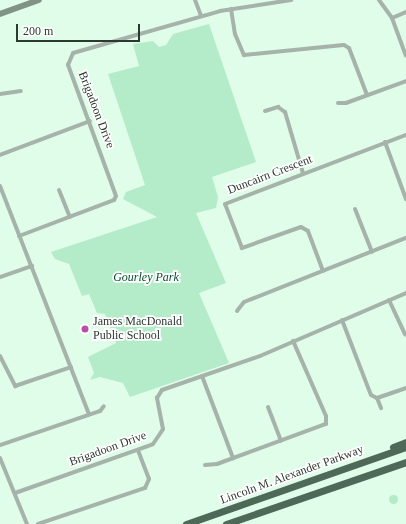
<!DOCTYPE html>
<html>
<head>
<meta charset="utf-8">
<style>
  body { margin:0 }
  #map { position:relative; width:406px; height:524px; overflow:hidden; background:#dffde9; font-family:"Times New Roman",serif }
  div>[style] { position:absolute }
  .green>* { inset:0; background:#b4ebc8 }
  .round { border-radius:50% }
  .minor>* { height:4px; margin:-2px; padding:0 2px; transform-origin:2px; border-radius:2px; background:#a6b3aa }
  .secondary>* { height:5.5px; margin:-2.75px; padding:0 2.75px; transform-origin:2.75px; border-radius:2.75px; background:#819387 }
  .motorway>* { height:7px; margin:-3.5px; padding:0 3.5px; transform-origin:3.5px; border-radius:3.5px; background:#4f6958 }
  .dots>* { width:11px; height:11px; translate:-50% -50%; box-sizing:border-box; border:2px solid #fff; border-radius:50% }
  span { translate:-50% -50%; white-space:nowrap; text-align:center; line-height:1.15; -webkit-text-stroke:3.5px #fff; paint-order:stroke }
  .street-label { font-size:12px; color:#2c3830 }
  .park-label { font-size:12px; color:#004e2c; font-style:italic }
  .poi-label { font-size:12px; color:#2c3830 }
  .left { translate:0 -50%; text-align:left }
  .scale { position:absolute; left:16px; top:24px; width:124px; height:18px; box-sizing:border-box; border:2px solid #2c3830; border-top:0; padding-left:5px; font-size:12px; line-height:14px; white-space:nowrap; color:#2c3830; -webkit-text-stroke:3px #fff; paint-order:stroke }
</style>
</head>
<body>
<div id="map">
  <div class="green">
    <div style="clip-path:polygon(209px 24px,256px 162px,212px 177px,218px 197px,216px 208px,196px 213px,226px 283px,199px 293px,229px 363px,130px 397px,123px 383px,100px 377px,90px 380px,94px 373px,88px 357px,116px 343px,105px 314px,97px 313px,89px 294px,82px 296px,69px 264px,55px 259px,51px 252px,157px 217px,123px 199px,126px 192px,145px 185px,108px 74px,139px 66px,133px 44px,153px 41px,159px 47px,166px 45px,173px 34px)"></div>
    <div class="round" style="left:388.5px;top:494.5px;width:9px;height:9px"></div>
  </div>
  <div class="minor">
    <div style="left:195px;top:0;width:17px;rotate:69deg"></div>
    <div style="left:379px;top:0;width:22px;rotate:54deg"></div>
    <div style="left:392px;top:18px;width:40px;rotate:69.8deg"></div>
    <div style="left:231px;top:9px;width:25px;rotate:81deg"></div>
    <div style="left:235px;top:34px;width:23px;rotate:67deg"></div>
    <div style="left:244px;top:55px;width:100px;rotate:-5.7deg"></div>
    <div style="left:344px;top:45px;width:6px;rotate:31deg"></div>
    <div style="left:349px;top:48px;width:50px;rotate:69deg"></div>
    <div style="left:392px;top:18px;width:15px;rotate:-23deg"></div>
    <div style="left:0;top:94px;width:21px;rotate:-8deg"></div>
    <div style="left:338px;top:103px;width:8px"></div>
    <div style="left:346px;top:103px;width:64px;rotate:-20.1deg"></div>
    <div style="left:265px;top:111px;width:14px;rotate:-17deg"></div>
    <div style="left:278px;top:107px;width:9px;rotate:36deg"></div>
    <div style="left:285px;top:112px;width:64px;rotate:73.6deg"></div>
    <div style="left:385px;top:142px;width:61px;rotate:69.8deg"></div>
    <div style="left:0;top:155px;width:96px;rotate:-20.7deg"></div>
    <div style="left:0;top:186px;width:245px;rotate:68.7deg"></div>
    <div style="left:59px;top:190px;width:29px;rotate:68deg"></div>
    <div style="left:355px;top:209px;width:46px;rotate:68.4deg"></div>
    <div style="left:19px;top:236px;width:102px;rotate:-20.8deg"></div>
    <div style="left:114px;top:200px;width:4px;rotate:-63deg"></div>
    <div style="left:116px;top:196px;width:140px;rotate:-110.1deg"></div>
    <div style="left:68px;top:65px;width:13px;rotate:-67deg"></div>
    <div style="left:73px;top:53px;width:153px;rotate:-15.9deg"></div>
    <div style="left:220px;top:11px;width:72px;rotate:-8.8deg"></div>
    <div style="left:323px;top:271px;width:43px;rotate:-110.6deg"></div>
    <div style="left:308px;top:231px;width:8px;rotate:-150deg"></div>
    <div style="left:301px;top:227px;width:63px;rotate:160.4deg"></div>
    <div style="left:242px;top:248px;width:47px;rotate:-111.1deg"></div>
    <div style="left:225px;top:204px;width:194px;rotate:-20.9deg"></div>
    <div style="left:0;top:277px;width:34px;rotate:-19deg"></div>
    <div style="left:389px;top:300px;width:38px;rotate:65deg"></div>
    <div style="left:237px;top:311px;width:11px;rotate:-52deg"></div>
    <div style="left:244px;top:302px;width:174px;rotate:-21.6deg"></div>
    <div style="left:342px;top:320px;width:80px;rotate:68.9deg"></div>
    <div style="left:371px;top:395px;width:7px;rotate:27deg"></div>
    <div style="left:377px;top:398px;width:31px;rotate:-19deg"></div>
    <div style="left:0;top:356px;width:34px;rotate:63deg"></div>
    <div style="left:15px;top:386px;width:59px;rotate:-18.7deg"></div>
    <div style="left:202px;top:376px;width:88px;rotate:69.3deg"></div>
    <div style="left:377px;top:398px;width:11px;rotate:68deg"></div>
    <div style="left:268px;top:407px;width:36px;rotate:69deg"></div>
    <div style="left:0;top:445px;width:106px;rotate:-18.8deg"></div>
    <div style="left:100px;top:411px;width:6px;rotate:-51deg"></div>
    <div style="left:0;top:458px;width:71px;rotate:67.8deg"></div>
    <div style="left:205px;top:465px;width:12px;rotate:-5deg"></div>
    <div style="left:217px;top:464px;width:116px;rotate:-20.2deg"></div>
    <div style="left:326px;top:424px;width:8px;rotate:-90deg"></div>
    <div style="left:326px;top:416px;width:82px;rotate:-113.7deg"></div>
    <div style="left:15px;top:493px;width:146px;rotate:-19.5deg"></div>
    <div style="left:153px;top:444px;width:18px;rotate:-56deg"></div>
    <div style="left:163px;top:429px;width:32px;rotate:-101deg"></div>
    <div style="left:157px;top:398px;width:9px;rotate:-58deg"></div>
    <div style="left:162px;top:390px;width:104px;rotate:-19.1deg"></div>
    <div style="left:260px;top:356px;width:159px;rotate:-23.3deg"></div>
    <div style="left:38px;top:524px;width:113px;rotate:-18.6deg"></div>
    <div style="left:145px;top:488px;width:10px;rotate:-66deg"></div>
    <div style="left:149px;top:479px;width:30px;rotate:-111deg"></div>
  </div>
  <div class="secondary">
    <div style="left:0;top:14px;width:41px;rotate:-19.7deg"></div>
  </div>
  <div class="motorway">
    <div style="left:393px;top:447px;width:14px;rotate:-21deg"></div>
    <div style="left:186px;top:524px;width:233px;rotate:-19.3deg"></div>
    <div style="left:226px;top:524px;width:190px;rotate:-19deg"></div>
  </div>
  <div class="dots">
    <div style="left:85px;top:329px;background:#be4ca7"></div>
  </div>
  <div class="street-label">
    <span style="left:96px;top:110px;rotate:69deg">Brigadoon Drive</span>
    <span style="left:270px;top:175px;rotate:-21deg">Duncairn Crescent</span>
    <span style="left:108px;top:449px;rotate:-20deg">Brigadoon Drive</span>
    <span style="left:292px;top:475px;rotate:-20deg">Lincoln M. Alexander Parkway</span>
  </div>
  <div class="park-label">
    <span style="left:146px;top:278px">Gourley Park</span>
  </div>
  <div class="poi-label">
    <span class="left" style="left:93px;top:329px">James MacDonald<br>Public School</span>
  </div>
  <div class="scale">200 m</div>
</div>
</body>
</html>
